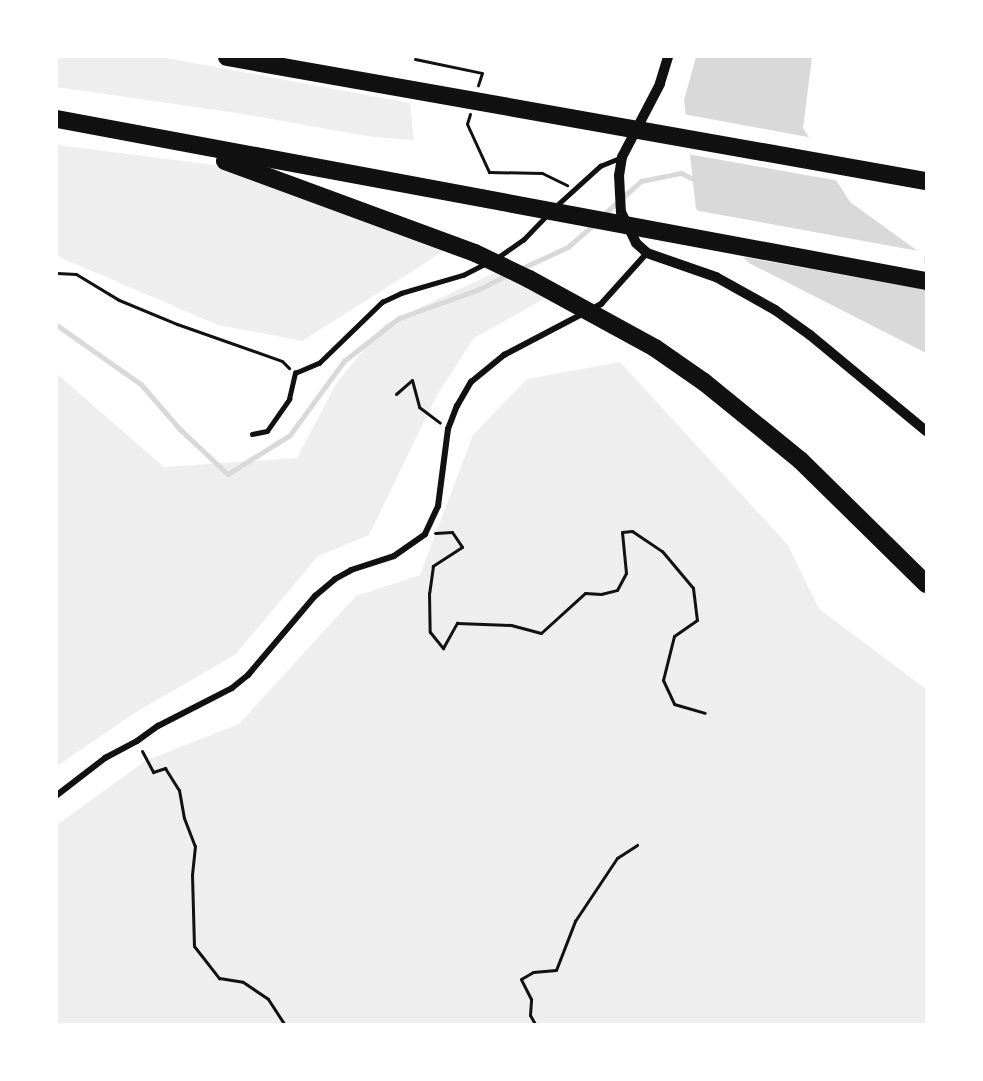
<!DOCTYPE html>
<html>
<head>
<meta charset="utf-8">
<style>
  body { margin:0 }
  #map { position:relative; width:983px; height:1081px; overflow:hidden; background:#fff; font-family:Commissioner,sans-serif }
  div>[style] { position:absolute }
  .green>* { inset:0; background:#eee }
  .water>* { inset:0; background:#d9d9d9 }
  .pier>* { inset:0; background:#fff }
  .stream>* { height:4.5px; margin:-2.25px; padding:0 2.25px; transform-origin:2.25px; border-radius:2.25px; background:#d9d9d9 }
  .path>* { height:3px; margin:-1.5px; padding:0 1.5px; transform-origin:1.5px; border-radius:1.5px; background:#111 }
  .service>* { height:4.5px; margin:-2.25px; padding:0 2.25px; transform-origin:2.25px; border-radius:2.25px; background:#111 }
  .minor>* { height:6px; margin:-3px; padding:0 3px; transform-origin:3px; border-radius:3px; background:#111 }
  .tertiary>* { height:10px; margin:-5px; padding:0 5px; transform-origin:5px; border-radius:5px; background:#111 }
  .motorway>* { height:18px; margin:-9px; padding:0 9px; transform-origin:9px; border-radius:9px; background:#111 }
  span { translate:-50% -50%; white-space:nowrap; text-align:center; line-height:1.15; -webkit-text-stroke:4.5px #fff; paint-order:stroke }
  .frame { position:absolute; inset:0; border:58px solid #fff; pointer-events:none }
</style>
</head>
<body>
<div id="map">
  <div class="green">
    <div style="clip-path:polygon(57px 57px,161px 57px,410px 103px,414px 140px,373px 137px,243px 114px,57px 87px)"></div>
    <div style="clip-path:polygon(57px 145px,237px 168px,459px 239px,427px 262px,302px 341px,218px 325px,57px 256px)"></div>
    <div style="clip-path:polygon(513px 264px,556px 292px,474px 338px,437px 395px,369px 535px,318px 556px,236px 654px,133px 714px,57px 766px,57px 374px,164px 467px,297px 458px,336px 384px,385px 324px)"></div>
    <div style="clip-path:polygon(620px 362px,788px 545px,819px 609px,926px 689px,926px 1024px,57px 1024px,57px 825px,145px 761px,239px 724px,356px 596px,420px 575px,473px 435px,527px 379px)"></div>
  </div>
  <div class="water">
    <div style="clip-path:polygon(696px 57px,812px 57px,803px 128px,850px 202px,926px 257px,926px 353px,749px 263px,696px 209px,684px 100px)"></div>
  </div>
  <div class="pier">
    <div style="clip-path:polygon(683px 114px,813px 138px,840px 181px,687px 154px)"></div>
    <div style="clip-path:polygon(694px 210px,924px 252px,926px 290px,738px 256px)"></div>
  </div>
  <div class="stream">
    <div style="left:602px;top:216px;width:52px;rotate:-41.9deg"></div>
    <div style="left:641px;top:181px;width:41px;rotate:-11.3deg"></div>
    <div style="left:681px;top:173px;width:19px;rotate:25deg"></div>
    <div style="left:520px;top:269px;width:53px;rotate:-24.6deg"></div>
    <div style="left:568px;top:247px;width:35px;rotate:-41deg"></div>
    <div style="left:57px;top:325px;width:103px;rotate:35.1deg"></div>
    <div style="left:141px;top:384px;width:60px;rotate:49.1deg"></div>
    <div style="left:180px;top:429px;width:66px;rotate:43.2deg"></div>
    <div style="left:228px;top:474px;width:73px;rotate:-32.2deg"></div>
    <div style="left:290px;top:435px;width:92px;rotate:-53.9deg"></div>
    <div style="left:344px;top:361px;width:70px;rotate:-38deg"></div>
    <div style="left:399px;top:318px;width:83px;rotate:-19.7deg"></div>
    <div style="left:477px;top:290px;width:37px;rotate:-26deg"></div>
  </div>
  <div class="path">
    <div style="left:415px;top:59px;width:68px;rotate:11.8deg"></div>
    <div style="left:482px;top:73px;width:13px;rotate:108deg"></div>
    <div style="left:470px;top:114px;width:10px;rotate:107deg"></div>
    <div style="left:467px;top:124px;width:53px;rotate:65.4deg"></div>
    <div style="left:489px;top:172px;width:53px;rotate:1.1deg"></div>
    <div style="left:542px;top:173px;width:28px;rotate:26deg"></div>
    <div style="left:57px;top:273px;width:19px;rotate:3deg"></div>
    <div style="left:76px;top:274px;width:50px;rotate:31.2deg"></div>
    <div style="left:119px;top:300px;width:63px;rotate:22.5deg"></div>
    <div style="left:177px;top:324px;width:111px;rotate:19.4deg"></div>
    <div style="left:282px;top:361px;width:10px;rotate:45deg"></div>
    <div style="left:396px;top:394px;width:21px;rotate:-41deg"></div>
    <div style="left:412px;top:380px;width:28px;rotate:75deg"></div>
    <div style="left:419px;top:407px;width:26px;rotate:37deg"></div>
    <div style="left:435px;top:533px;width:17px;rotate:-3deg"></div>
    <div style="left:452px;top:532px;width:18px;rotate:56deg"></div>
    <div style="left:462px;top:547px;width:35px;rotate:147deg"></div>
    <div style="left:433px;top:566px;width:27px;rotate:98deg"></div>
    <div style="left:429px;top:593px;width:39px;rotate:89deg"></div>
    <div style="left:430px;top:632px;width:21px;rotate:51deg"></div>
    <div style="left:443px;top:648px;width:29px;rotate:-61deg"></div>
    <div style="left:457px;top:623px;width:54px;rotate:2.1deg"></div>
    <div style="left:511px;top:625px;width:31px;rotate:15deg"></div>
    <div style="left:541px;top:633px;width:59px;rotate:-42.3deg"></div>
    <div style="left:585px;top:593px;width:16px;rotate:4deg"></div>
    <div style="left:601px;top:594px;width:16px;rotate:-14deg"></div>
    <div style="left:617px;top:590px;width:19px;rotate:-62deg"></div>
    <div style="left:626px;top:573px;width:41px;rotate:-95.6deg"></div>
    <div style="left:622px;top:532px;width:10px;rotate:-6deg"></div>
    <div style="left:632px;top:531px;width:36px;rotate:34deg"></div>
    <div style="left:662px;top:551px;width:48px;rotate:50deg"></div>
    <div style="left:693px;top:588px;width:32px;rotate:83deg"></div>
    <div style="left:697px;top:620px;width:28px;rotate:145deg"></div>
    <div style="left:674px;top:636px;width:45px;rotate:104deg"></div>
    <div style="left:663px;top:680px;width:26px;rotate:65deg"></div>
    <div style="left:674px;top:704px;width:32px;rotate:16deg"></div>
    <div style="left:142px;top:751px;width:24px;rotate:62deg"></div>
    <div style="left:153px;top:772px;width:13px;rotate:-18deg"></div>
    <div style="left:165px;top:768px;width:26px;rotate:58deg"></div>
    <div style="left:179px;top:790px;width:28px;rotate:80deg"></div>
    <div style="left:184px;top:818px;width:30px;rotate:69deg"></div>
    <div style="left:195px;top:846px;width:29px;rotate:96deg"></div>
    <div style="left:192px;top:875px;width:71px;rotate:88.4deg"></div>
    <div style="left:194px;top:946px;width:41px;rotate:52deg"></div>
    <div style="left:219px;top:978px;width:24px;rotate:9deg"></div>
    <div style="left:243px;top:982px;width:30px;rotate:34deg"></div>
    <div style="left:268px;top:999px;width:30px;rotate:57deg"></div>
    <div style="left:535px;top:1024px;width:10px;rotate:-119deg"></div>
    <div style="left:530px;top:1015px;width:16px;rotate:-86deg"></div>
    <div style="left:531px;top:999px;width:22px;rotate:-117deg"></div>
    <div style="left:521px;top:979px;width:14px;rotate:-30deg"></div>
    <div style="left:533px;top:972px;width:23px;rotate:-5deg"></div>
    <div style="left:556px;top:970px;width:53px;rotate:-68.8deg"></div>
    <div style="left:575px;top:921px;width:76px;rotate:-56.3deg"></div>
    <div style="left:617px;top:858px;width:24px;rotate:-33deg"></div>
  </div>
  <div class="service">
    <div style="left:555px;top:207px;width:61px;rotate:-42.3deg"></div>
    <div style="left:600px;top:166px;width:24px;rotate:-22deg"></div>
    <div style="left:497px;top:258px;width:32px;rotate:-35deg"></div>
    <div style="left:523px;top:240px;width:35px;rotate:-46deg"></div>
    <div style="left:252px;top:434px;width:15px;rotate:-11deg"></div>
    <div style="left:267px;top:431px;width:39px;rotate:-55deg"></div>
    <div style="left:289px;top:399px;width:27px;rotate:-77deg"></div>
    <div style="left:295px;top:373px;width:26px;rotate:-23deg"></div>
    <div style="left:319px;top:363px;width:88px;rotate:-44.1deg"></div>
    <div style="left:382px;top:302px;width:21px;rotate:-25deg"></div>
    <div style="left:401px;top:293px;width:65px;rotate:-16.2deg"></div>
    <div style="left:463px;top:275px;width:27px;rotate:-27deg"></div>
  </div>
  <div class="minor">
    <div style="left:57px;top:795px;width:61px;rotate:-37.6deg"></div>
    <div style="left:105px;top:758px;width:36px;rotate:-28deg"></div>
    <div style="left:137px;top:741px;width:26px;rotate:-36deg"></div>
    <div style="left:158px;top:726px;width:83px;rotate:-27.2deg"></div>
    <div style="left:232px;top:688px;width:21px;rotate:-39deg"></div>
    <div style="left:248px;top:675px;width:104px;rotate:-49.7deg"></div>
    <div style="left:315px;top:596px;width:26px;rotate:-40deg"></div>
    <div style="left:335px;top:579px;width:18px;rotate:-29deg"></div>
    <div style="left:351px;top:570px;width:45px;rotate:-18deg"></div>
    <div style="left:394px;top:556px;width:38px;rotate:-35deg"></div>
    <div style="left:425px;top:534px;width:31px;rotate:-65deg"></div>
    <div style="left:438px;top:506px;width:78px;rotate:-82.6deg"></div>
    <div style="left:448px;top:429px;width:25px;rotate:-69deg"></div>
    <div style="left:457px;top:406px;width:28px;rotate:-60deg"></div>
    <div style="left:471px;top:382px;width:43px;rotate:-39.3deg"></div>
    <div style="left:504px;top:355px;width:110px;rotate:-27.7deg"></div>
    <div style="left:601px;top:304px;width:69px;rotate:-48deg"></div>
  </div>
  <div class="tertiary">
    <div style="left:668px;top:57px;width:28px;rotate:107deg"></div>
    <div style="left:660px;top:84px;width:82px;rotate:117.5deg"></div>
    <div style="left:622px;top:157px;width:18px;rotate:99deg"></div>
    <div style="left:619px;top:175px;width:37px;rotate:87deg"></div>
    <div style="left:621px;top:212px;width:34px;rotate:64deg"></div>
    <div style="left:636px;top:243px;width:15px;rotate:42deg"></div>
    <div style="left:647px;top:253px;width:73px;rotate:19.2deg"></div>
    <div style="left:716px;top:277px;width:68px;rotate:29.2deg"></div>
    <div style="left:775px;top:310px;width:43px;rotate:35.5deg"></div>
    <div style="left:810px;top:335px;width:151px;rotate:39.6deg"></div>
  </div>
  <div class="motorway">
    <div style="left:227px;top:57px;width:710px;rotate:10.06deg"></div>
    <div style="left:57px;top:119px;width:884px;rotate:10.56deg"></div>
    <div style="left:225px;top:161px;width:266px;rotate:20.2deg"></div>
    <div style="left:475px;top:253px;width:60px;rotate:25.7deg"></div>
    <div style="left:529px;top:279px;width:144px;rotate:28.7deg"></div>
    <div style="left:655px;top:348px;width:60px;rotate:34.8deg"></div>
    <div style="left:704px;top:382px;width:124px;rotate:39.1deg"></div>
    <div style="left:800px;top:460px;width:177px;rotate:44.5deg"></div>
  </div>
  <div class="frame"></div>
</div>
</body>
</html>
